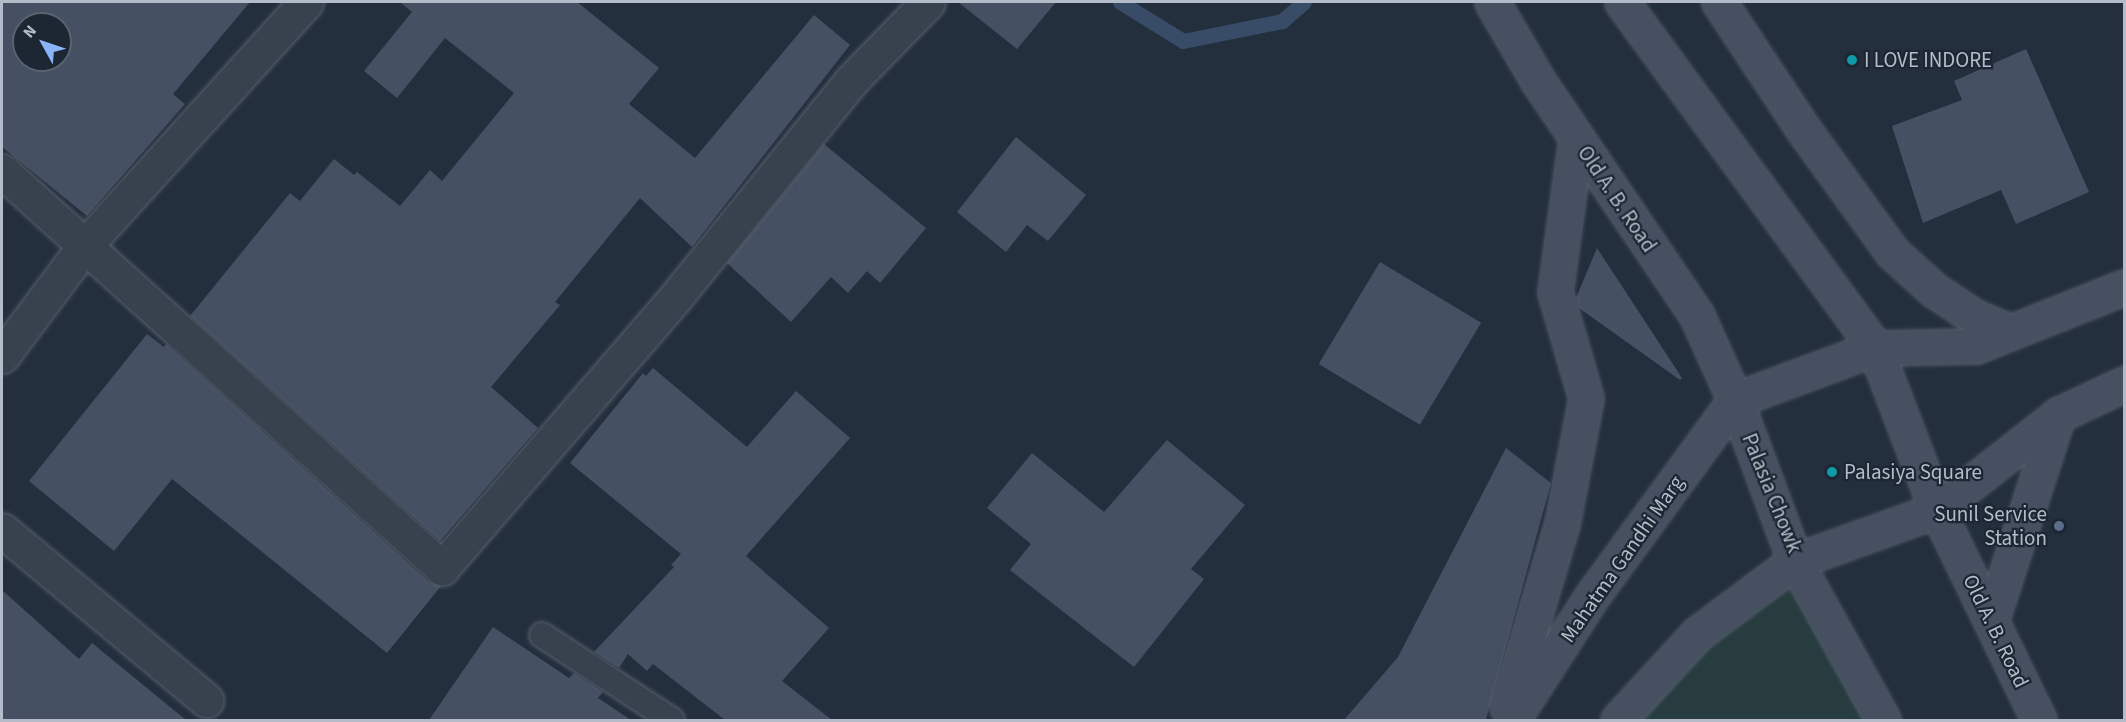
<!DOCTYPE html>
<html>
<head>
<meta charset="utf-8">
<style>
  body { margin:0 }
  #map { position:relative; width:2126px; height:722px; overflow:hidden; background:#242f3e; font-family:"Source Sans 3",sans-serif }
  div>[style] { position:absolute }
  .green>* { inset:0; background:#263c3f }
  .stream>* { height:15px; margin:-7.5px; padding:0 7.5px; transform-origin:7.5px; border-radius:7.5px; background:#394c67 }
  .building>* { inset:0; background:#455162; transform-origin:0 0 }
  .roads { filter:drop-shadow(0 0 2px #565f6c) drop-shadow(0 0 2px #565f6c) }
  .lane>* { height:24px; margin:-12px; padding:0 12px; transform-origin:12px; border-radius:12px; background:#38414e }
  .street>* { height:33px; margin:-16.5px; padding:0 16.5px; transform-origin:16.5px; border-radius:16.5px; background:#38414e }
  .secondary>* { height:33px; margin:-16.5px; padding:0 16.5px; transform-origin:16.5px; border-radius:16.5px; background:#465061 }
  .dots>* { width:16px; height:16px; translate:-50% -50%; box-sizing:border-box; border:3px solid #1d2633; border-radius:50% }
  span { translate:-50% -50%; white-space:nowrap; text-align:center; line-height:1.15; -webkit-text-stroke:4.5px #1d2633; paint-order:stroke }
  .poi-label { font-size:21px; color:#b4bcc9 }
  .left { translate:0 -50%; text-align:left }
  .right { translate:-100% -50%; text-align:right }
  .street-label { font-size:21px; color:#b4bcc9 }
  .frame { position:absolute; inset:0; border:3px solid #b4bcc9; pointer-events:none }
  .north { position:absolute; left:12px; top:12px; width:60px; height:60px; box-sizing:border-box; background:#1d2633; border:2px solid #59626f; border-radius:50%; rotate:310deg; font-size:16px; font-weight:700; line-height:24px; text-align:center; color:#b4bcc9 }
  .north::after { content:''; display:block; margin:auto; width:21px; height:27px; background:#8ab4f8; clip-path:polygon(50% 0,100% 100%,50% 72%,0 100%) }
</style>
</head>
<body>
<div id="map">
  <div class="green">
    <div style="clip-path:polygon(1795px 561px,1883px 720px,1618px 720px)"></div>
  </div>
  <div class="stream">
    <div style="left:1120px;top:2px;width:74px;rotate:31.8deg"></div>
    <div style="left:1183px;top:41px;width:101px;rotate:-11.4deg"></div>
    <div style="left:1282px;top:21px;width:29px;rotate:-41deg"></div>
  </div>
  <div class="building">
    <div style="clip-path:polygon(evenodd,2px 2px,250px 2px,173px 94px,185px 104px,87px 216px,2px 147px,2px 2px,24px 24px,60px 24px,60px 60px,24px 60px,24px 24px)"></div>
    <div style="clip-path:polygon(400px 2px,577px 2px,659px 68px,629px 104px,695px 158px,814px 15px,850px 45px,692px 247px,640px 198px,555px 302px,560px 305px,491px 387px,538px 428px,440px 541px,190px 316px,290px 193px,300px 201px,334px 159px,354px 175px,357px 172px,400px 206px,430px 170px,442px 181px,514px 93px,445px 38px,397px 98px,364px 71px,412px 12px)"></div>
    <div style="clip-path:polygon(958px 2px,1056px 2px,1017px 49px)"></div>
    <div style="clip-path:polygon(2026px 49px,2089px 192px,2016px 224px,2001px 190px,1923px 223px,1892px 126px,1962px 100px,1954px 81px)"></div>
    <div style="clip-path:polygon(1016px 137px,1086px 195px,1048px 241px,1027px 225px,1006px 252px,957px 212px)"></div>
    <div style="clip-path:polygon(824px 144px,926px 228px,880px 283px,867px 271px,848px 293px,831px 277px,791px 322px,727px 263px)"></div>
    <div style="clip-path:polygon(1597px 248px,1682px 378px,1680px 380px,1579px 308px,1576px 298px)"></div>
    <div style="left:1380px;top:262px;width:118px;height:119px;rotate:31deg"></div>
    <div style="clip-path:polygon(147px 334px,164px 347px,166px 344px,429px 582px,441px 586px,387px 653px,172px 479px,114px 551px,29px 481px)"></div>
    <div style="clip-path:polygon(653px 368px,747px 447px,796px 391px,850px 438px,746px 556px,829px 628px,782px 681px,832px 720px,725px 720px,653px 664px,647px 671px,628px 654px,619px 668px,594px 652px,674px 567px,671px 565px,681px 554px,570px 463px,643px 373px,646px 376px)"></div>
    <div style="clip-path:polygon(1167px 440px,1245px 505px,1191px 569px,1204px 579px,1134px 667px,1010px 570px,1031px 544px,987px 508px,1032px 453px,1104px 512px)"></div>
    <div style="clip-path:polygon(1506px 448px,1551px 483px,1486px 720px,1344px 720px,1398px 657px)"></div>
    <div style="clip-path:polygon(2px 590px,79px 659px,92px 643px,186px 720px,2px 720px)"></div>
    <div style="clip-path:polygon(493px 627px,569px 678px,574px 673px,603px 692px,598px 698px,631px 720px,429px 720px)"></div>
  </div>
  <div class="roads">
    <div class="lane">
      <div style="left:542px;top:635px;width:155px;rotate:33.2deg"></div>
    </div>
    <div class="street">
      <div style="left:2px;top:171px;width:593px;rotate:42.06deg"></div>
      <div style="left:442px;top:568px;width:355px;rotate:-49.2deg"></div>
      <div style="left:674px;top:299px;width:281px;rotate:-50.9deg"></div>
      <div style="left:851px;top:81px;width:110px;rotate:-45.7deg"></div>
      <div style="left:2px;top:356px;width:135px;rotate:-53.1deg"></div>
      <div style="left:83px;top:248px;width:332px;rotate:-47.8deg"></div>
      <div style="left:2px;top:530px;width:266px;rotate:39.8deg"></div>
    </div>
    <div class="secondary">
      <div style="left:1492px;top:2px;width:91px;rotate:59.8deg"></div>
      <div style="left:1538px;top:81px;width:284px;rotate:55.9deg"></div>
      <div style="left:1697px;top:316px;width:92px;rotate:65.7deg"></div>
      <div style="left:1735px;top:400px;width:243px;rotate:126.1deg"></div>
      <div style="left:1592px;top:596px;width:148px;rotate:122.8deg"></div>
      <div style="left:1622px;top:2px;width:429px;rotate:53.8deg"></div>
      <div style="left:1875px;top:348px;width:173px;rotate:69.1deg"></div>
      <div style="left:1937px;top:510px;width:151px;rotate:160.2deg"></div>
      <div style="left:1795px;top:561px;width:172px;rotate:-110.4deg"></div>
      <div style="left:1735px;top:400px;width:149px;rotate:-20.4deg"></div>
      <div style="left:1875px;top:348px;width:101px;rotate:-1.1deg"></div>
      <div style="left:1976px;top:346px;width:159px;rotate:-21.7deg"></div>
      <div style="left:1719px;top:2px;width:152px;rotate:56.5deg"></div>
      <div style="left:1803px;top:129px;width:152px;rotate:54.1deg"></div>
      <div style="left:1892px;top:252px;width:57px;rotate:42.1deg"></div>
      <div style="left:1934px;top:290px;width:49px;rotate:33.4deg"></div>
      <div style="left:1975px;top:317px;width:39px;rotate:23deg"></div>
      <div style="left:1991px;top:621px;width:217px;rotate:-72deg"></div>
      <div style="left:1507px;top:707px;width:191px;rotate:-73.3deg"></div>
      <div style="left:1562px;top:524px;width:128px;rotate:-79.2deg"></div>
      <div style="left:1586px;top:398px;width:110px;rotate:-106.3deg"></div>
      <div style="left:1555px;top:292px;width:155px;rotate:-82.2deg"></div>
      <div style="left:1618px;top:720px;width:117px;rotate:-47.4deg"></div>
      <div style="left:1697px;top:634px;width:122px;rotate:-36.7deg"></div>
      <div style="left:1795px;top:561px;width:182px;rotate:61deg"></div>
      <div style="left:2039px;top:720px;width:233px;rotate:-115.9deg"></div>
      <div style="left:1937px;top:510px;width:154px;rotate:-38.1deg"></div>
      <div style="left:2058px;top:415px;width:73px;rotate:-25.2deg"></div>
    </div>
  </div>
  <div class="dots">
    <div style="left:1852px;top:60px;background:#0f9aa8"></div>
    <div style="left:1832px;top:472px;background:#0f9aa8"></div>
    <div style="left:2059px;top:526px;background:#5c6f8a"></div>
  </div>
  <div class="poi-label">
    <span class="left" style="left:1864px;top:60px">I LOVE INDORE</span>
    <span class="left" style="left:1844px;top:472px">Palasiya Square</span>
    <span class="right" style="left:2047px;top:526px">Sunil Service<br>Station</span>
  </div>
  <div class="street-label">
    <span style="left:1617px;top:199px;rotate:56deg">Old A. B. Road</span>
    <span style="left:1772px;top:493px;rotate:68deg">Palasia Chowk</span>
    <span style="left:1622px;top:559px;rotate:-55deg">Mahatma Gandhi Marg</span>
    <span style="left:1996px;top:631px;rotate:64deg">Old A. B. Road</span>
  </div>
  <div class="frame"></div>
  <div class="north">N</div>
</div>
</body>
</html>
